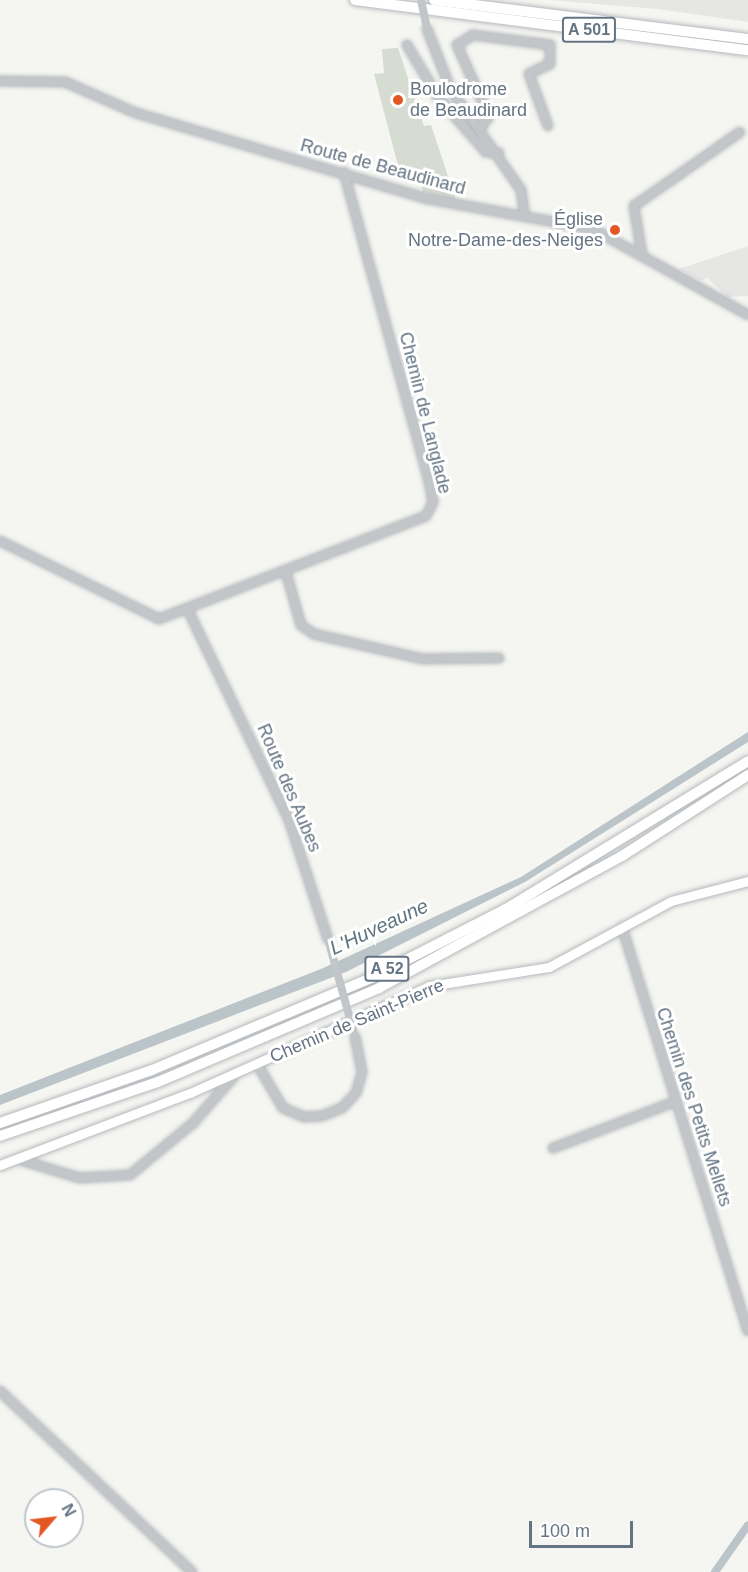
<!DOCTYPE html>
<html>
<head>
<meta charset="utf-8">
<style>
  body { margin:0 }
  #map { position:relative; width:748px; height:1572px; overflow:hidden; background:#f5f5f1; font-family:Helvetica,sans-serif }
  div>[style] { position:absolute }
  .built>* { inset:0; background:#e6e7e5 }
  .green>* { inset:0; background:#d6dcd2 }
  .water>* { inset:0; background:#bac4c9 }
  .canal>* { height:8px; margin:-4px; padding:0 4px; transform-origin:4px; border-radius:4px; background:#bac4c9 }
  .roads { filter:drop-shadow(0 0 2px #b5b9bd) drop-shadow(0 0 2px #b5b9bd) }
  .minor>* { height:8px; margin:-4px; padding:0 4px; transform-origin:4px; border-radius:4px; background:#c2c6c9 }
  .major>* { height:9px; margin:-4.5px; padding:0 4.5px; transform-origin:4.5px; border-radius:4.5px; background:#fff }
  .highway>* { height:10px; margin:-5px; padding:0 5px; transform-origin:5px; border-radius:5px; background:#fff }
  .minor-bridge>* { height:8px; margin:-4px; padding:0 4px; transform-origin:4px; border-radius:4px; background:#c2c6c9 }
  .dots>* { width:16px; height:16px; translate:-50% -50%; box-sizing:border-box; border:3px solid #fff; border-radius:50% }
  span { translate:-50% -50%; white-space:nowrap; text-align:center; line-height:1.15; -webkit-text-stroke:6px #fff; paint-order:stroke }
  .shield-label span { padding:2px 4px; background:#fff; border:2px solid; border-radius:4px; -webkit-text-stroke-width:0 }
  .shield-label { font-size:16px; color:#647483; font-weight:700 }
  .poi-label { font-size:18px; color:#647483 }
  .left { translate:0 -50%; text-align:left }
  .right { translate:-100% -50%; text-align:right }
  .street-label { font-size:18px; color:#647483 }
  .water-label { font-size:20px; color:#5f767f; font-style:italic }
  .north { position:absolute; left:24px; top:1488px; width:60px; height:60px; box-sizing:border-box; background:#fff; border:2px solid #c1c7cd; border-radius:50%; rotate:62deg; font-size:16px; font-weight:700; line-height:24px; text-align:center; color:#647483 }
  .north::after { content:''; display:block; margin:auto; width:21px; height:27px; background:#e35723; clip-path:polygon(50% 0,100% 100%,50% 72%,0 100%) }
  .scale { position:absolute; left:529px; top:1521px; width:104px; height:27px; box-sizing:border-box; border:3px solid #647483; border-top:0; padding-left:8px; font-size:18px; line-height:21px; white-space:nowrap; color:#647483; -webkit-text-stroke:4px #fff; paint-order:stroke }
</style>
</head>
<body>
<div id="map">
  <div class="built">
    <div style="clip-path:polygon(549px 0,748px 0,748px 22px,658px 9px)"></div>
    <div style="clip-path:polygon(748px 246px,748px 296px,728px 297px,707px 278px,701px 281px,679px 269px)"></div>
  </div>
  <div class="green">
    <div style="clip-path:polygon(398px 48px,424px 126px,431px 125px,456px 200px,423px 192px,419px 175px,400px 173px,374px 74px,384px 73px,382px 49px)"></div>
  </div>
  <div class="water">
    <div style="clip-path:polygon(748px 732px,748px 742px,525px 882px,346px 972px,0 1105px,0 1095px,321px 969px,521px 877px)"></div>
  </div>
  <div class="canal">
    <div style="left:715px;top:1572px;width:57px;rotate:-54.9deg"></div>
  </div>
  <div class="roads">
    <div class="minor">
      <div style="left:427px;top:29px;width:66px;rotate:68.5deg"></div>
      <div style="left:451px;top:90px;width:122px;rotate:55deg"></div>
      <div style="left:521px;top:190px;width:27px;rotate:82deg"></div>
      <div style="left:407px;top:45px;width:61px;rotate:59.2deg"></div>
      <div style="left:438px;top:97px;width:73px;rotate:48.9deg"></div>
      <div style="left:486px;top:152px;width:13px;rotate:4deg"></div>
      <div style="left:0;top:81px;width:65px;rotate:0.9deg"></div>
      <div style="left:65px;top:82px;width:77px;rotate:23.6deg"></div>
      <div style="left:136px;top:113px;width:305px;rotate:16.4deg"></div>
      <div style="left:429px;top:199px;width:167px;rotate:10.4deg"></div>
      <div style="left:593px;top:229px;width:177px;rotate:29deg"></div>
      <div style="left:480px;top:129px;width:16px;rotate:-55deg"></div>
      <div style="left:489px;top:116px;width:78px;rotate:-114.3deg"></div>
      <div style="left:457px;top:45px;width:19px;rotate:-32deg"></div>
      <div style="left:473px;top:35px;width:78px;rotate:7.4deg"></div>
      <div style="left:550px;top:45px;width:19px;rotate:90deg"></div>
      <div style="left:550px;top:64px;width:23px;rotate:155deg"></div>
      <div style="left:529px;top:74px;width:55px;rotate:69.9deg"></div>
      <div style="left:642px;top:255px;width:50px;rotate:-99.3deg"></div>
      <div style="left:634px;top:206px;width:129px;rotate:-34.9deg"></div>
      <div style="left:0;top:541px;width:177px;rotate:26.1deg"></div>
      <div style="left:159px;top:619px;width:286px;rotate:-21.1deg"></div>
      <div style="left:426px;top:516px;width:16px;rotate:-63deg"></div>
      <div style="left:433px;top:502px;width:21px;rotate:-101deg"></div>
      <div style="left:429px;top:481px;width:320px;rotate:-105.4deg"></div>
      <div style="left:286px;top:572px;width:55px;rotate:74.2deg"></div>
      <div style="left:301px;top:625px;width:16px;rotate:35deg"></div>
      <div style="left:314px;top:634px;width:111px;rotate:13deg"></div>
      <div style="left:422px;top:659px;width:77px;rotate:-0.7deg"></div>
      <div style="left:188px;top:610px;width:233px;rotate:64.3deg"></div>
      <div style="left:289px;top:820px;width:125px;rotate:71.9deg"></div>
      <div style="left:622px;top:927px;width:423px;rotate:72.7deg"></div>
      <div style="left:257px;top:1064px;width:51px;rotate:59.4deg"></div>
      <div style="left:283px;top:1108px;width:23px;rotate:23deg"></div>
      <div style="left:304px;top:1117px;width:18px;rotate:-3deg"></div>
      <div style="left:322px;top:1116px;width:22px;rotate:-22deg"></div>
      <div style="left:342px;top:1108px;width:21px;rotate:-47deg"></div>
      <div style="left:356px;top:1093px;width:22px;rotate:-74deg"></div>
      <div style="left:362px;top:1072px;width:36px;rotate:-101deg"></div>
      <div style="left:553px;top:1148px;width:129px;rotate:-20.8deg"></div>
      <div style="left:17px;top:1159px;width:66px;rotate:16.8deg"></div>
      <div style="left:80px;top:1178px;width:50px;rotate:-3.4deg"></div>
      <div style="left:130px;top:1175px;width:82px;rotate:-39.5deg"></div>
      <div style="left:193px;top:1123px;width:67px;rotate:-48.7deg"></div>
      <div style="left:0;top:1391px;width:264px;rotate:43.3deg"></div>
    </div>
    <div class="major">
      <div style="left:0;top:1165px;width:203px;rotate:-20.8deg"></div>
      <div style="left:190px;top:1093px;width:262px;rotate:-24.1deg"></div>
      <div style="left:429px;top:986px;width:121px;rotate:-9deg"></div>
      <div style="left:549px;top:967px;width:139px;rotate:-28.4deg"></div>
      <div style="left:671px;top:901px;width:80px;rotate:-14.6deg"></div>
    </div>
    <div class="highway">
      <div style="left:355px;top:0;width:396px;rotate:7.3deg"></div>
      <div style="left:434px;top:0;width:316px;rotate:7.1deg"></div>
      <div style="left:0;top:1123px;width:161px;rotate:-19.2deg"></div>
      <div style="left:152px;top:1070px;width:238px;rotate:-22.8deg"></div>
      <div style="left:371px;top:978px;width:152px;rotate:-27.1deg"></div>
      <div style="left:506px;top:909px;width:284px;rotate:-31.4deg"></div>
      <div style="left:0;top:1136px;width:167px;rotate:-18.9deg"></div>
      <div style="left:158px;top:1082px;width:240px;rotate:-23deg"></div>
      <div style="left:379px;top:988px;width:277px;rotate:-28.5deg"></div>
      <div style="left:622px;top:856px;width:150px;rotate:-32.7deg"></div>
    </div>
  </div>
  <div class="minor-bridge">
    <div style="left:421px;top:0;width:30px;rotate:78deg"></div>
    <div style="left:328px;top:939px;width:102px;rotate:74.6deg"></div>
  </div>
  <div class="dots">
    <div style="left:398px;top:100px;background:#e35723"></div>
    <div style="left:615px;top:230px;background:#e35723"></div>
  </div>
  <div class="shield-label">
    <span style="left:589px;top:30px">A 501</span>
    <span style="left:387px;top:969px">A 52</span>
  </div>
  <div class="poi-label">
    <span class="left" style="left:410px;top:100px">Boulodrome<br>de Beaudinard</span>
    <span class="right" style="left:603px;top:230px">Église<br>Notre-Dame-des-Neiges</span>
  </div>
  <div class="street-label">
    <span style="left:383px;top:167px;rotate:15deg">Route de Beaudinard</span>
    <span style="left:425px;top:413px;rotate:76deg">Chemin de Langlade</span>
    <span style="left:289px;top:788px;rotate:67deg">Route des Aubes</span>
    <span style="left:357px;top:1021px;rotate:-23deg">Chemin de Saint-Pierre</span>
    <span style="left:694px;top:1107px;rotate:72deg">Chemin des Petits Mellets</span>
  </div>
  <div class="water-label">
    <span style="left:379px;top:927px;rotate:-25deg">L'Huveaune</span>
  </div>
  <div class="north">N</div>
  <div class="scale">100 m</div>
</div>
</body>
</html>
